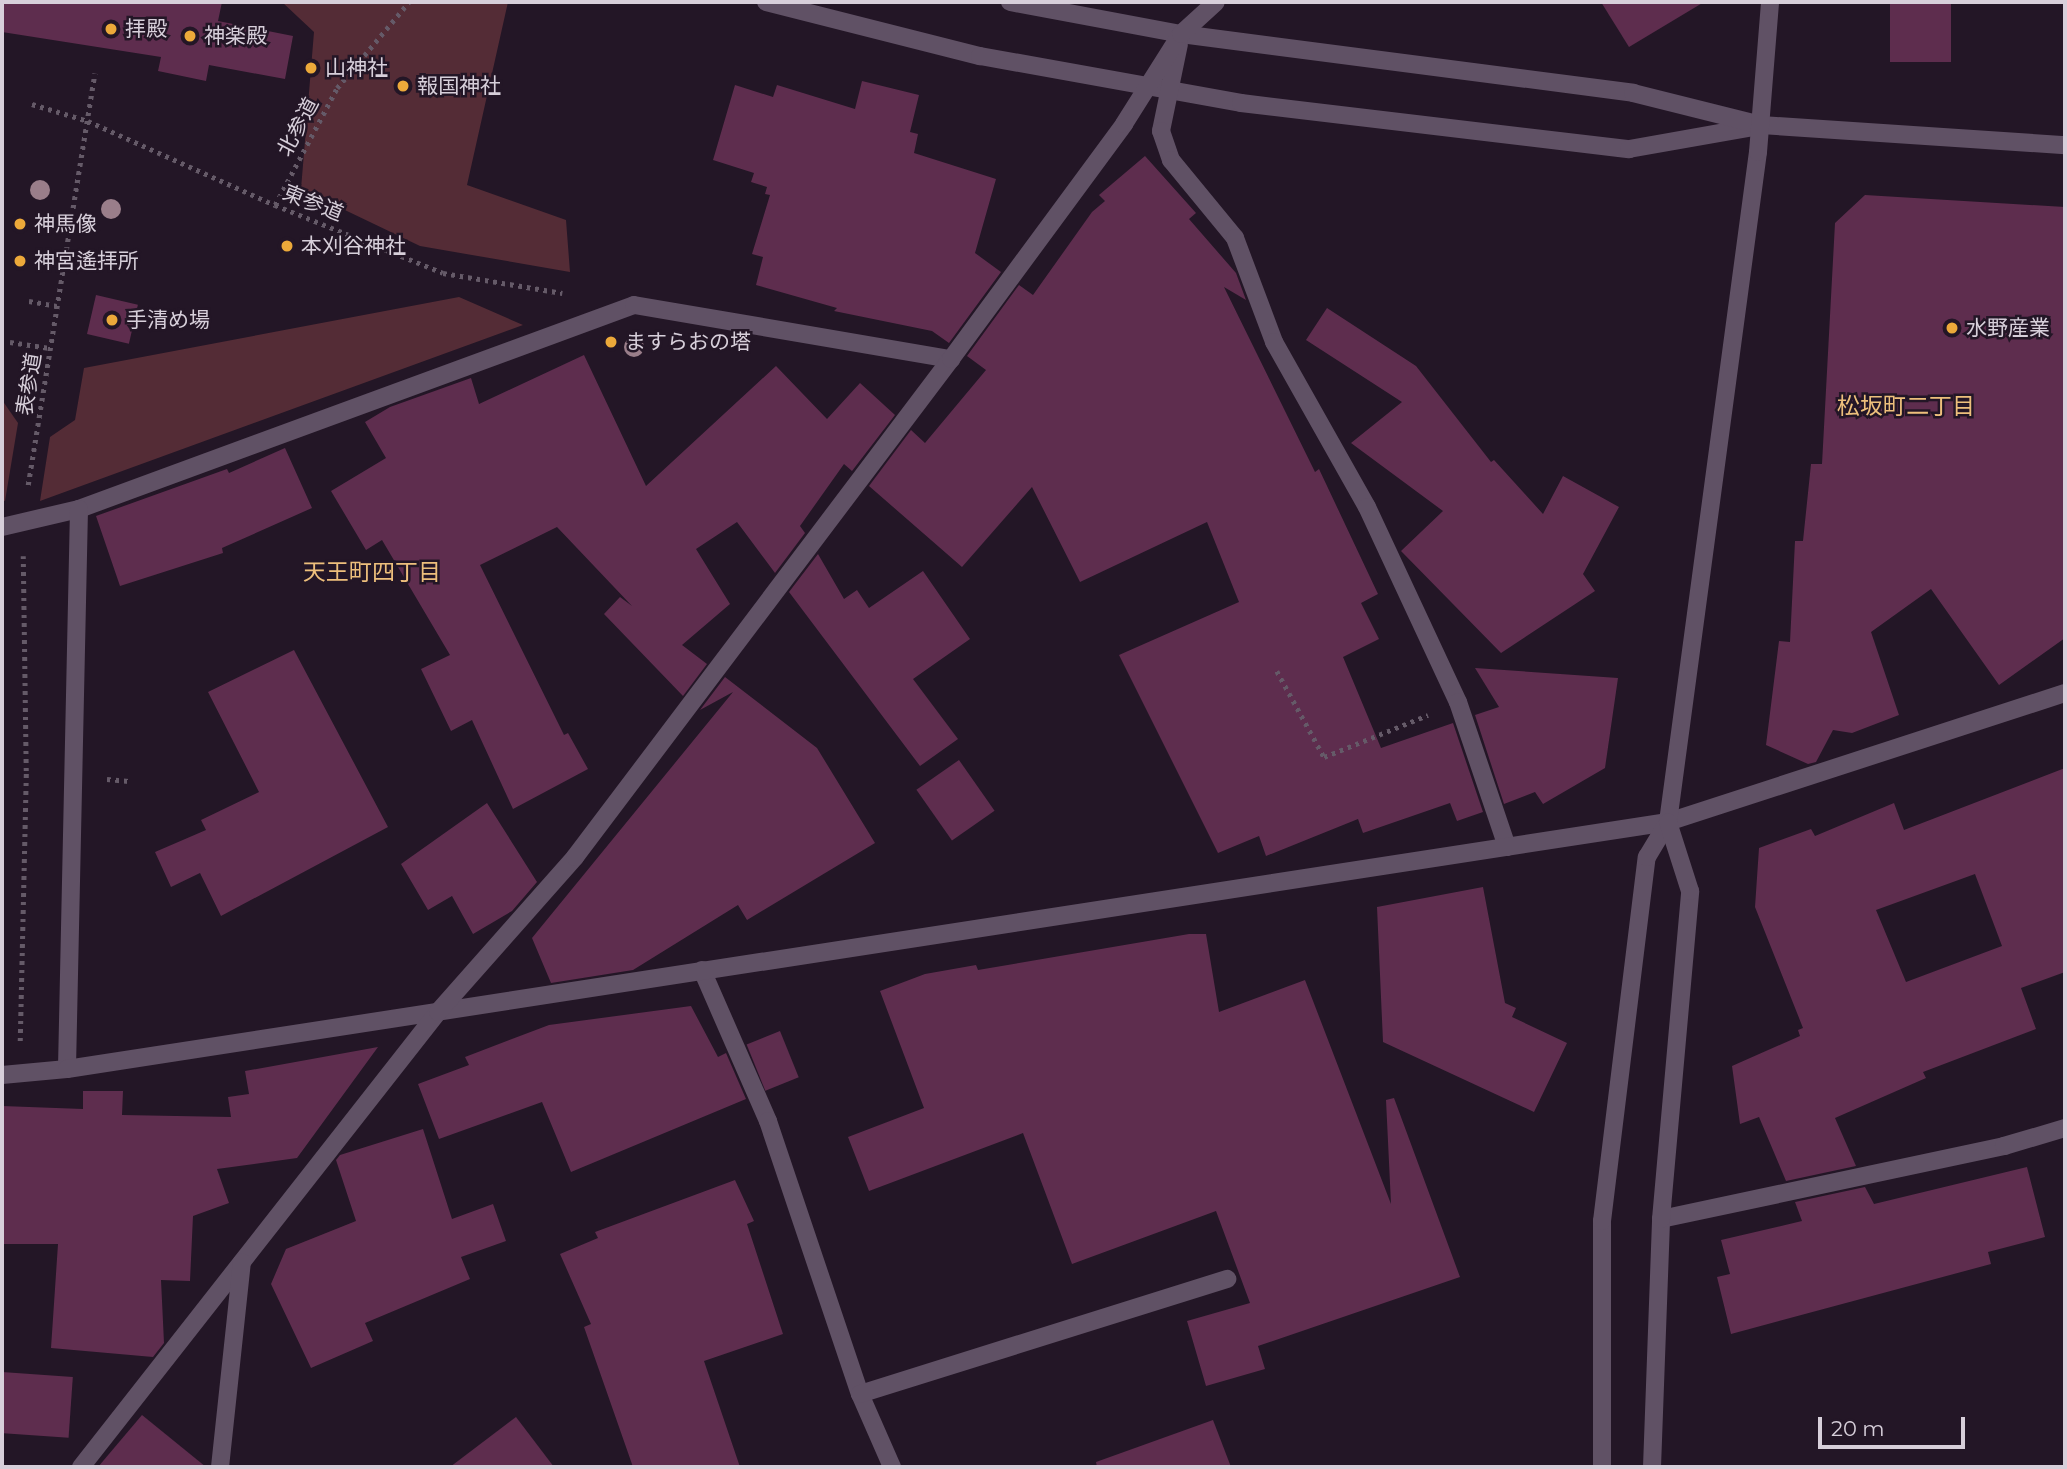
<!DOCTYPE html>
<html>
<head>
<meta charset="utf-8">
<style>
  body { margin:0 }
  #map { position:relative; width:2067px; height:1469px; overflow:hidden; background:#231626; font-family:Montserrat,"Noto Sans JP",sans-serif }
  div>[style] { position:absolute }
  .green>* { inset:0; background:#542c36 }
  .building>* { inset:0; background:#5e2d4e; transform-origin:0 0 }
  .path>* { height:4.5px; margin-top:-2.25px; transform-origin:0; background:repeating-linear-gradient(90deg,#655a68 0 3.5px,transparent 0 8.5px) }
  .minor>* { height:18px; margin:-9px; padding:0 9px; transform-origin:9px; border-radius:9px; background:#605165 }
  .trees>* { width:20px; height:20px; margin:-10px; border-radius:50%; background:#9a7e8a }
  .dots>* { width:19px; height:19px; translate:-50% -50%; box-sizing:border-box; border:4px solid #231626; border-radius:50% }
  span { translate:-50% -50%; white-space:nowrap; text-align:center; line-height:1.15; -webkit-text-stroke:5px #231626; paint-order:stroke }
  .poi-label { font-size:21px; color:#d7cfda }
  .left { translate:0 -50%; text-align:left }
  .street-label { font-size:21px; color:#d7cfda }
  .neighbourhood-label { font-size:23px; color:#edbf7c }
  .frame { position:absolute; inset:0; border:4px solid #d7cfda; pointer-events:none }
  .scale { position:absolute; left:1818px; top:1417px; width:147px; height:32px; box-sizing:border-box; border:4px solid #d7cfda; border-top:0; padding-left:9px; font-size:21px; line-height:24px; white-space:nowrap; color:#d7cfda; -webkit-text-stroke:5px #231626; paint-order:stroke }
</style>
</head>
<body>
<div id="map">
  <div class="green">
    <div style="clip-path:polygon(282px 2px,508px 2px,467px 185px,566px 220px,570px 272px,420px 246px,301px 189px,314px 32px)"></div>
    <div style="clip-path:polygon(459px 297px,523px 325px,40px 501px,50px 437px,75px 420px,84px 368px)"></div>
    <div style="clip-path:polygon(2px 400px,18px 423px,5px 501px,2px 500px)"></div>
  </div>
  <div class="building">
    <div style="clip-path:polygon(2px 2px,222px 2px,218px 21px,293px 36px,285px 79px,209px 65px,206px 81px,158px 71px,161px 57px,2px 32px)"></div>
    <div style="clip-path:polygon(1601px 2px,1704px 2px,1629px 47px)"></div>
    <div style="left:1890px;top:2px;width:61px;height:60px"></div>
    <div style="clip-path:polygon(862px 81px,919px 95px,910px 132px,918px 134px,914px 153px,996px 179px,975px 253px,1001px 272px,949px 343px,932px 331px,834px 311px,837px 308px,756px 285px,763px 257px,752px 254px,770px 195px,765px 194px,767px 187px,751px 182px,754px 173px,713px 160px,735px 85px,773px 97px,777px 85px,855px 109px)"></div>
    <div style="clip-path:polygon(1145px 156px,1196px 213px,1189px 219px,1236px 273px,1246px 300px,1224px 287px,1315px 472px,1319px 469px,1378px 594px,1361px 603px,1379px 639px,1343px 657px,1381px 748px,1453px 723px,1483px 812px,1457px 821px,1450px 803px,1363px 833px,1358px 819px,1266px 856px,1259px 836px,1218px 853px,1119px 655px,1239px 602px,1207px 522px,1080px 582px,1032px 487px,962px 567px,869px 486px,911px 430px,925px 443px,986px 370px,967px 356px,1019px 285px,1033px 295px,1092px 212px,1105px 201px,1099px 195px)"></div>
    <div style="clip-path:polygon(1865px 195px,2065px 207px,2065px 638px,1999px 685px,1931px 589px,1871px 632px,1899px 715px,1852px 733px,1833px 730px,1816px 762px,1808px 764px,1766px 745px,1779px 641px,1790px 642px,1795px 541px,1803px 541px,1811px 464px,1822px 464px,1835px 223px)"></div>
    <div style="left:96px;top:295px;width:43px;height:40px;rotate:13deg"></div>
    <div style="clip-path:polygon(1327px 308px,1416px 366px,1491px 462px,1494px 460px,1543px 514px,1563px 476px,1619px 507px,1583px 574px,1595px 591px,1501px 653px,1401px 551px,1443px 511px,1351px 443px,1402px 402px,1306px 340px)"></div>
    <div style="clip-path:polygon(584px 355px,646px 486px,776px 366px,827px 419px,860px 383px,895px 415px,852px 471px,844px 464px,800px 526px,805px 533px,775px 573px,737px 522px,696px 549px,730px 604px,682px 645px,707px 664px,683px 696px,604px 614px,620px 597px,632px 606px,557px 527px,480px 565px,564px 735px,568px 733px,588px 769px,513px 809px,472px 720px,451px 731px,421px 669px,450px 655px,382px 540px,366px 550px,331px 491px,386px 458px,365px 422px,390px 407px,471px 378px,479px 404px)"></div>
    <div style="clip-path:polygon(285px 448px,312px 508px,222px 548px,223px 553px,120px 586px,96px 516px,227px 469px,229px 473px)"></div>
    <div style="clip-path:polygon(818px 554px,844px 599px,857px 590px,869px 608px,923px 571px,970px 639px,913px 679px,958px 739px,920px 766px,789px 592px)"></div>
    <div style="clip-path:polygon(294px 650px,388px 827px,221px 916px,200px 873px,171px 887px,155px 852px,206px 830px,201px 820px,259px 792px,208px 692px)"></div>
    <div style="clip-path:polygon(1475px 668px,1618px 678px,1605px 768px,1543px 804px,1535px 792px,1504px 804px,1475px 715px,1499px 707px)"></div>
    <div style="clip-path:polygon(725px 677px,817px 748px,875px 843px,747px 920px,738px 905px,633px 970px,551px 983px,532px 938px,733px 692px,700px 710px)"></div>
    <div style="left:959px;top:760px;width:62px;height:52px;rotate:55deg"></div>
    <div style="clip-path:polygon(evenodd,2065px 768px,2065px 972px,2021px 988px,2036px 1029px,1923px 1072px,1926px 1078px,1835px 1118px,1856px 1166px,1786px 1181px,1759px 1117px,1740px 1124px,1732px 1066px,1800px 1036px,1798px 1030px,1803px 1028px,1755px 907px,1759px 848px,1811px 829px,1815px 836px,1894px 803px,1904px 830px,2065px 768px,1975px 874px,2002px 946px,1906px 982px,1876px 910px,1975px 874px)"></div>
    <div style="clip-path:polygon(487px 803px,537px 882px,512px 911px,473px 934px,452px 896px,428px 910px,401px 864px)"></div>
    <div style="clip-path:polygon(1483px 887px,1505px 1003px,1516px 1008px,1512px 1017px,1567px 1043px,1534px 1112px,1383px 1042px,1377px 907px)"></div>
    <div style="clip-path:polygon(1189px 934px,1206px 934px,1219px 1012px,1305px 980px,1391px 1204px,1386px 1100px,1394px 1098px,1460px 1277px,1258px 1346px,1265px 1369px,1206px 1386px,1187px 1321px,1250px 1303px,1216px 1211px,1072px 1264px,1023px 1133px,869px 1191px,848px 1137px,924px 1108px,880px 991px,925px 974px,976px 965px,978px 970px)"></div>
    <div style="clip-path:polygon(691px 1006px,718px 1057px,726px 1053px,746px 1099px,571px 1172px,542px 1102px,439px 1139px,418px 1084px,469px 1065px,465px 1057px,549px 1025px)"></div>
    <div style="left:780px;top:1031px;width:50px;height:36px;rotate:68deg"></div>
    <div style="clip-path:polygon(378px 1047px,297px 1158px,217px 1169px,229px 1203px,193px 1216px,190px 1281px,161px 1280px,164px 1343px,153px 1357px,51px 1348px,58px 1244px,2px 1244px,2px 1106px,83px 1109px,83px 1091px,123px 1091px,122px 1115px,231px 1117px,228px 1097px,249px 1094px,245px 1071px)"></div>
    <div style="clip-path:polygon(423px 1129px,452px 1219px,493px 1204px,506px 1241px,461px 1257px,470px 1279px,365px 1323px,373px 1341px,311px 1368px,271px 1284px,286px 1249px,356px 1221px,336px 1160px,340px 1155px)"></div>
    <div style="clip-path:polygon(2027px 1167px,2045px 1237px,1988px 1252px,1991px 1264px,1731px 1334px,1717px 1277px,1730px 1274px,1721px 1240px,1802px 1221px,1795px 1202px,1865px 1187px,1874px 1204px)"></div>
    <div style="clip-path:polygon(735px 1180px,754px 1221px,747px 1224px,783px 1334px,704px 1361px,740px 1467px,633px 1467px,584px 1327px,591px 1324px,560px 1254px,598px 1238px,595px 1232px)"></div>
    <div style="left:2px;top:1372px;width:71px;height:61px;rotate:4deg"></div>
    <div style="clip-path:polygon(142px 1415px,206px 1467px,98px 1467px)"></div>
    <div style="clip-path:polygon(516px 1417px,554px 1467px,450px 1467px)"></div>
    <div style="clip-path:polygon(1213px 1420px,1231px 1467px,1097px 1467px,1096px 1462px)"></div>
  </div>
  <div class="path">
    <div style="left:32px;top:104px;width:59px;rotate:16.9deg"></div>
    <div style="left:88px;top:121px;width:205px;rotate:24.2deg"></div>
    <div style="left:275px;top:205px;width:181px;rotate:22deg"></div>
    <div style="left:443px;top:273px;width:121px;rotate:9.5deg"></div>
    <div style="left:275px;top:205px;width:132px;rotate:-62.1deg"></div>
    <div style="left:337px;top:88px;width:112px;rotate:-50.1deg"></div>
    <div style="left:29px;top:301px;width:28px;rotate:10deg"></div>
    <div style="left:10px;top:342px;width:40px;rotate:8.5deg"></div>
    <div style="left:28px;top:485px;width:417px;rotate:-80.8deg"></div>
    <div style="left:1277px;top:671px;width:98px;rotate:61.3deg"></div>
    <div style="left:1324px;top:757px;width:112px;rotate:-22deg"></div>
    <div style="left:107px;top:779px;width:22px;rotate:5deg"></div>
    <div style="left:20px;top:1041px;width:270px;rotate:-88.7deg"></div>
    <div style="left:26px;top:771px;width:215px;rotate:-90.8deg"></div>
  </div>
  <div class="minor">
    <div style="left:766px;top:2px;width:221px;rotate:14.2deg"></div>
    <div style="left:980px;top:56px;width:265px;rotate:10.2deg"></div>
    <div style="left:1241px;top:103px;width:391px;rotate:6.8deg"></div>
    <div style="left:1629px;top:149px;width:127px;rotate:-10deg"></div>
    <div style="left:1010px;top:2px;width:174px;rotate:10.6deg"></div>
    <div style="left:1181px;top:34px;width:456px;rotate:7.4deg"></div>
    <div style="left:1633px;top:93px;width:132px;rotate:14deg"></div>
    <div style="left:1761px;top:125px;width:305px;rotate:3.8deg"></div>
    <div style="left:1179px;top:44px;width:89px;rotate:101.7deg"></div>
    <div style="left:1161px;top:131px;width:31px;rotate:71deg"></div>
    <div style="left:1171px;top:160px;width:101px;rotate:50.6deg"></div>
    <div style="left:1235px;top:238px;width:111px;rotate:69.4deg"></div>
    <div style="left:1274px;top:342px;width:189px;rotate:60.6deg"></div>
    <div style="left:1367px;top:507px;width:215px;rotate:65deg"></div>
    <div style="left:1458px;top:702px;width:153px;rotate:71.3deg"></div>
    <div style="left:79px;top:509px;width:591px;rotate:-20.18deg"></div>
    <div style="left:634px;top:305px;width:322px;rotate:9.7deg"></div>
    <div style="left:2px;top:527px;width:79px;rotate:-13.2deg"></div>
    <div style="left:79px;top:509px;width:560px;rotate:91.23deg"></div>
    <div style="left:702px;top:970px;width:165px;rotate:66.4deg"></div>
    <div style="left:768px;top:1121px;width:288px;rotate:71.4deg"></div>
    <div style="left:860px;top:1394px;width:80px;rotate:66.3deg"></div>
    <div style="left:2px;top:1075px;width:65px;rotate:-5.3deg"></div>
    <div style="left:67px;top:1069px;width:1620px;rotate:-8.77deg"></div>
    <div style="left:1668px;top:822px;width:417px;rotate:-18deg"></div>
    <div style="left:1661px;top:1219px;width:351px;rotate:-12deg"></div>
    <div style="left:2004px;top:1146px;width:64px;rotate:-16.4deg"></div>
    <div style="left:860px;top:1394px;width:385px;rotate:-17.4deg"></div>
    <div style="left:81px;top:1467px;width:578px;rotate:-51.88deg"></div>
    <div style="left:438px;top:1012px;width:207px;rotate:-48.5deg"></div>
    <div style="left:575px;top:857px;width:624px;rotate:-52.95deg"></div>
    <div style="left:951px;top:359px;width:292px;rotate:-53.6deg"></div>
    <div style="left:1124px;top:124px;width:107px;rotate:-57.7deg"></div>
    <div style="left:1181px;top:34px;width:47px;rotate:-42.4deg"></div>
    <div style="left:220px;top:1467px;width:206px;rotate:-83.9deg"></div>
    <div style="left:1602px;top:1467px;width:246px;rotate:-90deg"></div>
    <div style="left:1602px;top:1221px;width:367px;rotate:-83deg"></div>
    <div style="left:1647px;top:857px;width:41px;rotate:-59deg"></div>
    <div style="left:1668px;top:822px;width:676px;rotate:-82.35deg"></div>
    <div style="left:1758px;top:152px;width:150px;rotate:-85.4deg"></div>
    <div style="left:1652px;top:1467px;width:248px;rotate:-87.9deg"></div>
    <div style="left:1661px;top:1219px;width:329px;rotate:-84.9deg"></div>
    <div style="left:1690px;top:891px;width:72px;rotate:-107.7deg"></div>
  </div>
  <div class="trees">
    <div style="left:40px;top:190px"></div>
    <div style="left:111px;top:209px"></div>
    <div style="left:634px;top:347px"></div>
  </div>
  <div class="dots">
    <div style="left:111px;top:29px;background:#eca93a"></div>
    <div style="left:190px;top:36px;background:#eca93a"></div>
    <div style="left:311px;top:68px;background:#eca93a"></div>
    <div style="left:403px;top:86px;background:#eca93a"></div>
    <div style="left:20px;top:224px;background:#eca93a"></div>
    <div style="left:287px;top:246px;background:#eca93a"></div>
    <div style="left:20px;top:261px;background:#eca93a"></div>
    <div style="left:112px;top:320px;background:#eca93a"></div>
    <div style="left:1952px;top:328px;background:#eca93a"></div>
    <div style="left:611px;top:342px;background:#eca93a"></div>
  </div>
  <div class="poi-label">
    <span class="left" style="left:125px;top:29px">拝殿</span>
    <span class="left" style="left:204px;top:36px">神楽殿</span>
    <span class="left" style="left:325px;top:68px">山神社</span>
    <span class="left" style="left:417px;top:86px">報国神社</span>
    <span class="left" style="left:34px;top:224px">神馬像</span>
    <span class="left" style="left:301px;top:246px">本刈谷神社</span>
    <span class="left" style="left:34px;top:261px">神宮遙拝所</span>
    <span class="left" style="left:126px;top:320px">手清め場</span>
    <span class="left" style="left:1966px;top:328px">水野産業</span>
    <span class="left" style="left:625px;top:342px">ますらおの塔</span>
  </div>
  <div class="street-label">
    <span style="left:298px;top:127px;rotate:-62deg">北参道</span>
    <span style="left:313px;top:203px;rotate:22deg">東参道</span>
    <span style="left:29px;top:384px;rotate:-81deg">表参道</span>
  </div>
  <div class="neighbourhood-label">
    <span style="left:1906px;top:406px">松坂町二丁目</span>
    <span style="left:372px;top:572px">天王町四丁目</span>
  </div>
  <div class="frame"></div>
  <div class="scale">20 m</div>
</div>
</body>
</html>
